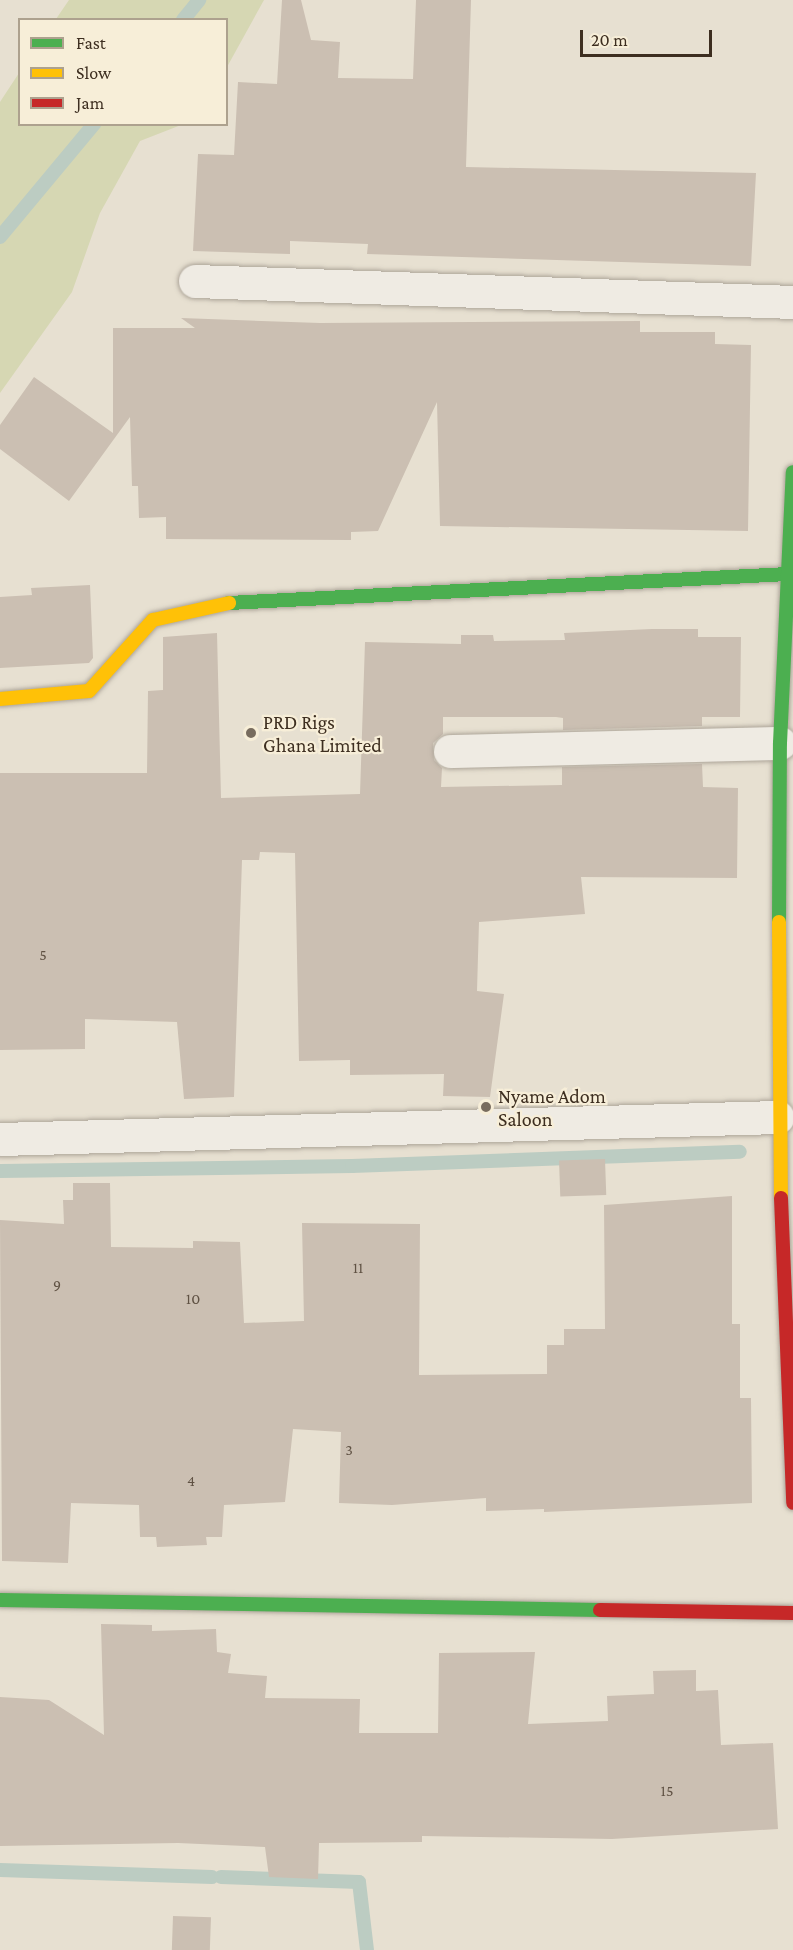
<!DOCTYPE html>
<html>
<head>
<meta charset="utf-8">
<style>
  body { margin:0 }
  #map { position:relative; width:793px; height:1950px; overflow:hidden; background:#e7e0d1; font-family:"Crimson Pro",serif }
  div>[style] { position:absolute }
  .green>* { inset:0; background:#d6d7b3 }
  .stream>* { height:14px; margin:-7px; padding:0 7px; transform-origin:7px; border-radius:7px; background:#bcccc2 }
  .building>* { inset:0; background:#cbbfb2; transform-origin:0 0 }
  .roads { filter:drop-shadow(0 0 2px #ada599) drop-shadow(0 0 2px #ada599) }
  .street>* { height:33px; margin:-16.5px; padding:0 16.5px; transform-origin:16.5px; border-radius:16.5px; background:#efebe3 }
  .fast>* { height:14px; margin:-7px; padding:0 7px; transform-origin:7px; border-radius:7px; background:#4caf50 }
  .slow>* { height:14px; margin:-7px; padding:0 7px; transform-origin:7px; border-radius:7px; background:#ffc107 }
  .jam>* { height:14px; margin:-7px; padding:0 7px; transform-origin:7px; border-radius:7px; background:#c62828 }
  .dots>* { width:16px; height:16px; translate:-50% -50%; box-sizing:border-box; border:3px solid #f7eed8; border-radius:50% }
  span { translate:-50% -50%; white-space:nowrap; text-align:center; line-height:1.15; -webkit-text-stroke:4.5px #f7eed8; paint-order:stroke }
  .number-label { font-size:16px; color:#605244 }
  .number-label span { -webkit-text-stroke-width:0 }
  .poi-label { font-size:20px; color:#3d2e20 }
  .left { translate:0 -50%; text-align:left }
  .legend { position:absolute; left:18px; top:18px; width:210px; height:108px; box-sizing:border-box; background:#f7eed8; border:2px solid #ada18e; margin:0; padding:8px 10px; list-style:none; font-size:18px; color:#3d2e20 }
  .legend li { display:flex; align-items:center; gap:12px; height:30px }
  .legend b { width:30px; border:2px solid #ada18e }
  .scale { position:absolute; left:580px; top:30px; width:132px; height:27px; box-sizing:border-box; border:3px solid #3d2e20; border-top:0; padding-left:8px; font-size:18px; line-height:21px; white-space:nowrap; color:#3d2e20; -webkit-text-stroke:4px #f7eed8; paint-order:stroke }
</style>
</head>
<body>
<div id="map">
  <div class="green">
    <div style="clip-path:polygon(69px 0,264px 0,227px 67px,226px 20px,56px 19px)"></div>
    <div style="clip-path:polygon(19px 73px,20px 124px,181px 125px,140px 141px,100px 213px,72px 292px,0 393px,0 102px)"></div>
  </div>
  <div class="stream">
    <div style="left:183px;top:20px;width:26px;rotate:-51deg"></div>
    <div style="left:0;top:237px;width:147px;rotate:-50.2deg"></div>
    <div style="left:0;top:1171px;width:352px;rotate:-0.8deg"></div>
    <div style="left:352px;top:1166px;width:388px;rotate:-2.1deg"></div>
    <div style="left:0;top:1870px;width:212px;rotate:1.9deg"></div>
    <div style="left:221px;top:1877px;width:138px;rotate:2.1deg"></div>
    <div style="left:359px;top:1882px;width:68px;rotate:83.3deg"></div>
  </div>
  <div class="building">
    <div style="clip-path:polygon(282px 0,301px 0,311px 40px,340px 42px,338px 78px,413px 79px,416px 0,471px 0,466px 167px,756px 173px,751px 266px,367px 254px,368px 244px,290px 241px,290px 254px,193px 251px,198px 154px,234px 155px,238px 82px,277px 84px)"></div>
    <div style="clip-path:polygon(181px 318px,320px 323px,640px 321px,640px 332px,715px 332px,715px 344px,751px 345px,748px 531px,440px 526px,437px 402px,378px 531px,351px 532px,351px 540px,166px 539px,166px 517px,139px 518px,138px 486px,132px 486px,130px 417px,69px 501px,0 449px,0 425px,34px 377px,113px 433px,113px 328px,195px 328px)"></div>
    <div style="clip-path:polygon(90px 585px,93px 658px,89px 663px,0 668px,0 597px,32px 595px,31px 588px)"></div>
    <div style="clip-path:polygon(652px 629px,698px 629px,698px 637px,741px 637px,740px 717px,702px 717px,702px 726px,563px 730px,563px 718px,556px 717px,443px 717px,443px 734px,433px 743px,434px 760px,442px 768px,441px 787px,562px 785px,562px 767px,702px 764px,703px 787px,738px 788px,737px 878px,581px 877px,585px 914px,479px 922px,477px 991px,504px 994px,490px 1097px,443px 1096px,444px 1074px,350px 1075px,350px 1060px,299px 1061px,295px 853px,260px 852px,259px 860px,242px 860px,234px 1097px,184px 1099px,177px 1022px,85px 1019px,85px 1049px,0 1050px,0 773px,147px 773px,148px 691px,163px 690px,163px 637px,217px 633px,221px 798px,360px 794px,365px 642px,461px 644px,461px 635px,493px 635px,494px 641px,565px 640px,564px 633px)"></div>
    <div style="left:605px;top:1159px;width:36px;height:46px;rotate:88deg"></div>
    <div style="clip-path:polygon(73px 1183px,110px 1183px,111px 1247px,193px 1248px,193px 1241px,240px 1242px,244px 1323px,304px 1321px,302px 1223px,420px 1224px,419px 1375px,547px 1374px,547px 1345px,564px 1345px,564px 1329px,605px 1329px,604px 1205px,732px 1196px,732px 1324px,740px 1324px,740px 1398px,751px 1398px,752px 1503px,544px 1512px,544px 1509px,486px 1511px,486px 1498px,392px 1505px,339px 1503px,341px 1432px,293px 1429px,285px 1502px,224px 1505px,222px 1537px,206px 1537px,207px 1545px,157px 1547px,156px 1537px,140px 1537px,139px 1505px,71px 1503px,68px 1563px,2px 1561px,0 1220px,64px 1224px,63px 1200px,73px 1200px)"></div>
    <div style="clip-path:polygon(101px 1624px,152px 1625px,152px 1631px,216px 1629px,217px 1652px,231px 1654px,228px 1673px,267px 1676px,265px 1698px,360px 1699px,359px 1733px,438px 1733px,439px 1653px,535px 1652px,528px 1724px,608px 1721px,607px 1696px,654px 1694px,653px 1671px,696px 1670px,696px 1691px,718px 1690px,721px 1745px,773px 1743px,778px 1829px,612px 1839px,422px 1836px,422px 1842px,319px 1843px,318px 1879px,269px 1877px,265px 1847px,178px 1843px,0 1846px,0 1697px,49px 1700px,104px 1735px)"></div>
    <div style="left:173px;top:1916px;width:38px;height:34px;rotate:2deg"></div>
  </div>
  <div class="roads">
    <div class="street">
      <div style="left:195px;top:281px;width:598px;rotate:2.01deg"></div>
      <div style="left:450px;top:751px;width:330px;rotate:-1.4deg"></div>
      <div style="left:0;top:1139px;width:778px;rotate:-1.62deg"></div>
    </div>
    <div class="fast">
      <div style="left:229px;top:603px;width:560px;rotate:-2.97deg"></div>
      <div style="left:779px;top:922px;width:179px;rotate:-89.7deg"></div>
      <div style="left:780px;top:743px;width:271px;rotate:-87.3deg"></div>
      <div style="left:0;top:1600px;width:600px;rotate:0.95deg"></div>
    </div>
    <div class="slow">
      <div style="left:0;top:699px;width:89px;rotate:-5.1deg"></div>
      <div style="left:89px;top:691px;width:96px;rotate:-48deg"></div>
      <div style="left:153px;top:620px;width:78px;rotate:-12.6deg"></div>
      <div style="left:779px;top:922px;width:276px;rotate:89.6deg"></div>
    </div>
    <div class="jam">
      <div style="left:781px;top:1198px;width:305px;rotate:87.7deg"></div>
      <div style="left:600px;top:1610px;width:193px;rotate:0.9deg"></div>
    </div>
  </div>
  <div class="dots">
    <div style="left:251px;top:733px;background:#786c5e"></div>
    <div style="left:486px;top:1107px;background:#786c5e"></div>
  </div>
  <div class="number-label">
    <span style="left:43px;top:955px">5</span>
    <span style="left:358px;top:1268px">11</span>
    <span style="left:57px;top:1285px">9</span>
    <span style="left:193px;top:1299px">10</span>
    <span style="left:349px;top:1450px">3</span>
    <span style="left:191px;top:1481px">4</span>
    <span style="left:667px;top:1791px">15</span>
  </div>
  <div class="poi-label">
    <span class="left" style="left:263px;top:734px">PRD Rigs<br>Ghana Limited</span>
    <span class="left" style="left:498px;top:1108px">Nyame Adom<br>Saloon</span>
  </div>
  <ul class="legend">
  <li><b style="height:8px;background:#4caf50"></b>Fast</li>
  <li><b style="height:8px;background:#ffc107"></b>Slow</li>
  <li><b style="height:8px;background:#c62828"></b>Jam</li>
  </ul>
  <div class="scale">20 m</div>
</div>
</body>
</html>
